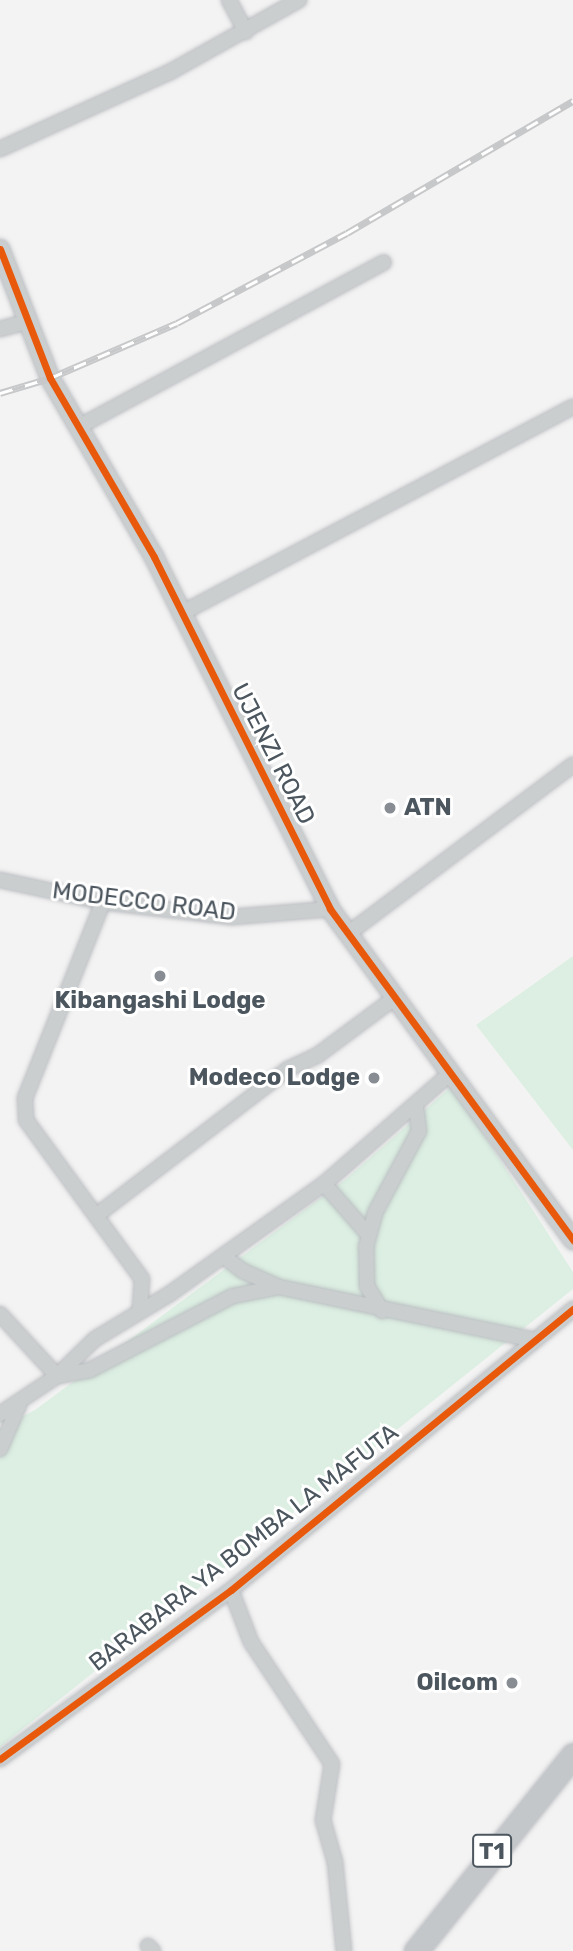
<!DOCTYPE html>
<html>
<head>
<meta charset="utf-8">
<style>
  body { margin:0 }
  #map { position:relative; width:573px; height:1951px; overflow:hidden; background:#f4f3f3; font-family:Rubik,sans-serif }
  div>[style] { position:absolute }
  .green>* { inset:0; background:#dcefe2 }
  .roads { filter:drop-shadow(0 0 2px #babdc1) drop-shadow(0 0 2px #babdc1) }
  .minor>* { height:14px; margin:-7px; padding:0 7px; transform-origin:7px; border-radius:7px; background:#cbcecf }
  .tertiary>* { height:18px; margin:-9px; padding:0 9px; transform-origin:9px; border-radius:9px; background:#cbcecf }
  .trunk>* { height:23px; margin:-11.5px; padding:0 11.5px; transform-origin:11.5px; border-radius:11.5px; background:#c4c7ca }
  .rail>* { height:7px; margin-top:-3.5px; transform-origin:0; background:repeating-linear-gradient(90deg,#fff 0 13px,#c7c8ca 0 26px); box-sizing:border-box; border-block:2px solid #c7c8ca }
  .cycleway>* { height:7px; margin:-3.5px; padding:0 3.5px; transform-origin:3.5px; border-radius:3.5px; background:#e8590c }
  .dots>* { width:19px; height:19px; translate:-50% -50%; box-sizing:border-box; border:4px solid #fff; border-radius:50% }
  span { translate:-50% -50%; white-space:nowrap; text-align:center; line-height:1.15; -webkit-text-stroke:6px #fff; paint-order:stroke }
  .shield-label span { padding:2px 5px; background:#fff; border:2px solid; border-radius:5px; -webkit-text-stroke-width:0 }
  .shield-label { font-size:23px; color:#4c565e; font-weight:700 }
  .street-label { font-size:24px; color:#4c565e }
  .poi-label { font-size:24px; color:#4c565e; font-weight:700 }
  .left { translate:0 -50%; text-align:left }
  .right { translate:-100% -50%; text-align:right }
</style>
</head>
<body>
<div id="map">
  <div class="green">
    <div style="clip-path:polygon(573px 956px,573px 1150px,476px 1025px)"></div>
    <div style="clip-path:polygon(452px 1086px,573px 1272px,573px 1289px,0 1747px,0 1428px,35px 1410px,346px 1179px)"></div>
  </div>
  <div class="roads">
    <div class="minor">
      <div style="left:229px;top:0;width:36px;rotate:62deg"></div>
      <div style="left:0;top:149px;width:187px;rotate:-24.4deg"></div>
      <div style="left:170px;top:72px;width:148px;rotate:-29.2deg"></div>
      <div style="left:0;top:329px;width:31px;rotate:-15deg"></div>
      <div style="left:80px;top:426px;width:345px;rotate:-28.3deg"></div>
      <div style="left:180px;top:614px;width:444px;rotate:-27.8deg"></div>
      <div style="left:0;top:880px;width:105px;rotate:12.1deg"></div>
      <div style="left:103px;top:902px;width:130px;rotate:6.6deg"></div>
      <div style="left:232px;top:917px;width:98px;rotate:-4.7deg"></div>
      <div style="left:103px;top:902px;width:211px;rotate:111.7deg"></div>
      <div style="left:25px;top:1098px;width:22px;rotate:87deg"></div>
      <div style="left:26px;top:1120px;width:197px;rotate:53.9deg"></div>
      <div style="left:142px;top:1279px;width:32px;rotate:94deg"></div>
      <div style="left:349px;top:933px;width:280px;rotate:-36.9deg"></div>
      <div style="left:324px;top:1184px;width:67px;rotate:48.7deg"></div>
      <div style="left:97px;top:1215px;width:240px;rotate:-37.4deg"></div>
      <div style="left:288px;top:1069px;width:33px;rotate:-25deg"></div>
      <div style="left:318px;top:1055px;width:97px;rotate:-36.6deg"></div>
      <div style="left:223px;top:1256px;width:25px;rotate:37deg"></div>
      <div style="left:243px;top:1271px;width:39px;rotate:24deg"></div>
      <div style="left:279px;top:1287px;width:257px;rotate:11.7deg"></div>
      <div style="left:382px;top:1311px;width:29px;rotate:-121deg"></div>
      <div style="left:367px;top:1286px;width:39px;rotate:-91deg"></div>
      <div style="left:366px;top:1247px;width:35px;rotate:-75deg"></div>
      <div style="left:375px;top:1213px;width:93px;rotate:-61.8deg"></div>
      <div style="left:419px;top:1131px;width:26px;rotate:-97deg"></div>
      <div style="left:0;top:1314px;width:84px;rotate:47.4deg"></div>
      <div style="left:57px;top:1376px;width:34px;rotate:-10deg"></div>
      <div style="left:90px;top:1370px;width:161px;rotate:-27.4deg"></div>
      <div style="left:233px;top:1296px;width:47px;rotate:-11.1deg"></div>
      <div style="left:0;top:1414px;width:69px;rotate:-33.7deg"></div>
      <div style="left:57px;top:1376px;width:53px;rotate:-44.2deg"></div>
      <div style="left:95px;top:1339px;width:89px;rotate:-31.2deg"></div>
      <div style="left:171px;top:1293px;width:188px;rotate:-35.5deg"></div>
      <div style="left:324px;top:1184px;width:169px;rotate:-41.2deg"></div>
      <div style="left:0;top:1449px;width:48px;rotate:-66.6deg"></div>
      <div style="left:231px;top:1590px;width:56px;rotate:69deg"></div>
      <div style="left:251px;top:1642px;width:146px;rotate:56.4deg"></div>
      <div style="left:332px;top:1764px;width:57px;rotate:99.1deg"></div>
      <div style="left:323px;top:1820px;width:44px;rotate:74.1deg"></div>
      <div style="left:335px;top:1862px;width:89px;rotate:84.2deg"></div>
      <div style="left:0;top:1759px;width:286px;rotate:-36.2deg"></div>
      <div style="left:231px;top:1590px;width:443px;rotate:-39.4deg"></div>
      <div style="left:148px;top:1946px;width:7px;rotate:45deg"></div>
    </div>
    <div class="tertiary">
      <div style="left:0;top:249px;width:138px;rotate:68.8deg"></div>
      <div style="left:50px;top:378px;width:207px;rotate:59.8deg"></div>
      <div style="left:154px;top:557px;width:394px;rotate:63.4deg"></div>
      <div style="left:330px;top:909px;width:411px;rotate:53.7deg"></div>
    </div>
    <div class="trunk">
      <div style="left:416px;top:1951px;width:251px;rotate:-51.3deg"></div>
    </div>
  </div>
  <div class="rail">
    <div style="left:0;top:393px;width:52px;rotate:-16.7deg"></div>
    <div style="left:50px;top:378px;width:138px;rotate:-23.4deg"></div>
    <div style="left:177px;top:323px;width:192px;rotate:-27.9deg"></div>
    <div style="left:347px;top:233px;width:262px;rotate:-30.3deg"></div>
  </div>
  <div class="cycleway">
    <div style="left:0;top:249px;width:138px;rotate:68.8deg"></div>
    <div style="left:50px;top:378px;width:207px;rotate:59.8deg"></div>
    <div style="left:154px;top:557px;width:394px;rotate:63.4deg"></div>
    <div style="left:330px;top:909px;width:411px;rotate:53.7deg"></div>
    <div style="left:0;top:1759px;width:286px;rotate:-36.2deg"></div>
    <div style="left:231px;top:1590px;width:443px;rotate:-39.4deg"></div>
  </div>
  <div class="dots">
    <div style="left:390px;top:808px;background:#878d92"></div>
    <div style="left:160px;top:976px;background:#878d92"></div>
    <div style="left:374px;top:1078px;background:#878d92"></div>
    <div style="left:512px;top:1683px;background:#878d92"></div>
  </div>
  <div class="shield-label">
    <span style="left:492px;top:1851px">T1</span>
  </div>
  <div class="street-label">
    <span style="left:273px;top:754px;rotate:63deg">UJENZI ROAD</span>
    <span style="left:144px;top:902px;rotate:7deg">MODECCO ROAD</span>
    <span style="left:244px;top:1548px;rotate:-38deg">BARABARA YA BOMBA LA MAFUTA</span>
  </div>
  <div class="poi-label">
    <span class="left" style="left:404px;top:808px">ATN</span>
    <span style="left:160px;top:1001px">Kibangashi Lodge</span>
    <span class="right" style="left:360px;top:1078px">Modeco Lodge</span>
    <span class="right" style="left:498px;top:1683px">Oilcom</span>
  </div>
</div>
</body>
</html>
